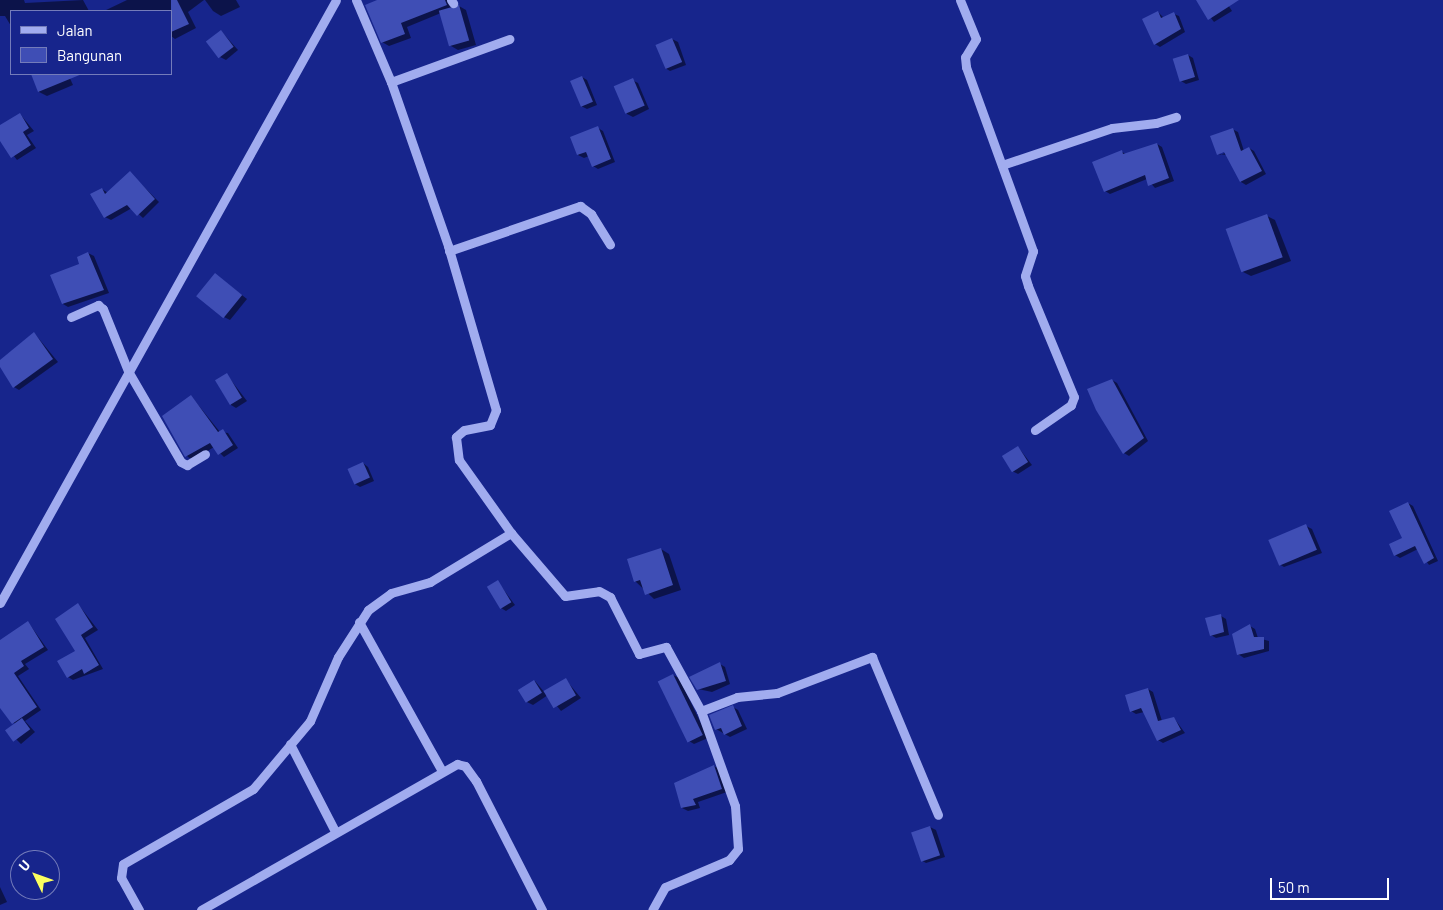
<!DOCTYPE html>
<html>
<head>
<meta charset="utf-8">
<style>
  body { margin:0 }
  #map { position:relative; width:1443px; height:910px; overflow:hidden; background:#17258c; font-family:Barlow,sans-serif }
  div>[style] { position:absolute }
  .shadow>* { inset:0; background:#0007 }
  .building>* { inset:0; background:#3f4eb5; transform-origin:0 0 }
  .minor>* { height:9px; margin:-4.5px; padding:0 4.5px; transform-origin:4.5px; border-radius:4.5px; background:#a1acef }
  span { translate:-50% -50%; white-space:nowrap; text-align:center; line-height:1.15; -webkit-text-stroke:4px #17258c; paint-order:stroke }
  .legend { position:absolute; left:10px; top:10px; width:162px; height:65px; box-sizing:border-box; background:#17258c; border:1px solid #747cba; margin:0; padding:6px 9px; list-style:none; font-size:15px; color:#fff }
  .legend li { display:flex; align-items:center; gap:10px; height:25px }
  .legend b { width:25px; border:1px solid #747cba }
  .north { position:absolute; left:10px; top:850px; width:50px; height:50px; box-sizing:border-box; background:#17258c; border:1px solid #747cba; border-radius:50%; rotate:312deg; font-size:14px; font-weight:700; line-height:20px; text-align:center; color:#fff }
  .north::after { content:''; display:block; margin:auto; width:18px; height:22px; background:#fbff5f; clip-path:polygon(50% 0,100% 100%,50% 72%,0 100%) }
  .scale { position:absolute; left:1270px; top:878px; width:119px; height:22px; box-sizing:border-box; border:2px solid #fff; border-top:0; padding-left:6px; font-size:15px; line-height:18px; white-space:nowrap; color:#fff; -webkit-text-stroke:4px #17258c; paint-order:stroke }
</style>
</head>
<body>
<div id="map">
  <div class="shadow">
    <div style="clip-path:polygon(0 0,24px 0,25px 3px,83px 0,89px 11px,11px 11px,11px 26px,5px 16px,0 16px)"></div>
    <div style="clip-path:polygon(127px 0,204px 0,188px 12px,196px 28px,175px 39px,171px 36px,171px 11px,104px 11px)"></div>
    <div style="clip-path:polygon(205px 0,236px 0,240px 7px,221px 16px,213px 11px)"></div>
    <div style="clip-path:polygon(381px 0,455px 0,454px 9px,459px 6px,466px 10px,476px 45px,458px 50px,451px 46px,441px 13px,407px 27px,411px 38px,389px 46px,382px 42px)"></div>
    <div style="clip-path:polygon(1197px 0,1225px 0,1232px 11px,1214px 22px)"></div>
    <div style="clip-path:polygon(1158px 12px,1164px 18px,1174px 14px,1179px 16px,1185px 32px,1160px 47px,1155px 44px)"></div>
    <div style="clip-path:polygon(221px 31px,238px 50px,226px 60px,220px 57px)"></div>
    <div style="clip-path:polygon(672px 39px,678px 42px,686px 65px,670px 71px,665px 68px)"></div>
    <div style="clip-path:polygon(1188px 55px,1193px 58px,1199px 80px,1186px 84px,1181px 81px)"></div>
    <div style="clip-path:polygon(32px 74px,68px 74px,73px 85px,47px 96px,39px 92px)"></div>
    <div style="clip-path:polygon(582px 77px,587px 80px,597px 105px,587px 109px,581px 106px)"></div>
    <div style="clip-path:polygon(632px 80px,638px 83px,649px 109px,633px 117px,627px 114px,616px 87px)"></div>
    <div style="clip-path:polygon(20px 114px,34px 131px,27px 135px,36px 148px,17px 160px,0 138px,0 126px)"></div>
    <div style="clip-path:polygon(598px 128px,603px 131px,615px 162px,598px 169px,593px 166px,589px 156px,584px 158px,578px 155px)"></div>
    <div style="clip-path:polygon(evenodd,1232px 129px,1238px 132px,1244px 151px,1249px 148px,1254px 151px,1266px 174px,1246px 185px,1241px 182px,1227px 155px,1218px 154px,1232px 129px,1230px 151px,1220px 155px,1220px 152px,1230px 151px)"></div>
    <div style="clip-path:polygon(1157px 144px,1162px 147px,1174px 181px,1155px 188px,1147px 179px,1110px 194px,1105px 191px,1122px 152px,1126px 154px)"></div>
    <div style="clip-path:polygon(130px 173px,159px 202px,143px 218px,132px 208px,111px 220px,105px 217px,102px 189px,108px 193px)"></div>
    <div style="clip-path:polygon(1267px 216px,1275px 220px,1291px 261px,1251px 276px,1243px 272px)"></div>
    <div style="clip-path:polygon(88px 253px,94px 256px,109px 293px,68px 307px,63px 304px)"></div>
    <div style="clip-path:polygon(220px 278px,247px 299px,230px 320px,224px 317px)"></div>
    <div style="clip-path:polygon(35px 334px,58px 362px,19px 390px,14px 387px,0 361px)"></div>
    <div style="clip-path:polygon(227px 375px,247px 401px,236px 408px,231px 405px)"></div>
    <div style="clip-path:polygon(1112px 380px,1117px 383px,1148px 441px,1129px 456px,1124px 453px)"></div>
    <div style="clip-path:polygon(191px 396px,220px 432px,228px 433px,238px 448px,224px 457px,214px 447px,193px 460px,188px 457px,163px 417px)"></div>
    <div style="clip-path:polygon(1018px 447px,1032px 465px,1018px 474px,1012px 471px)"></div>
    <div style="clip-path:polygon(363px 463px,368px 467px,374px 481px,360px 487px,355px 484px)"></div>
    <div style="clip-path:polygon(1408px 503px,1413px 506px,1438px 561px,1429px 565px,1418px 549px,1400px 558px,1395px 555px,1403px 539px)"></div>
    <div style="clip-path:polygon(1306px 526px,1312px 529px,1322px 553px,1284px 567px,1279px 564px,1270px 540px)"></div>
    <div style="clip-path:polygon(661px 549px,669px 554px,681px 590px,654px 599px,635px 581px)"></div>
    <div style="clip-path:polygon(498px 582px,515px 605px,506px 611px,501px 608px)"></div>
    <div style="clip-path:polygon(78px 604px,98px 630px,85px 638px,103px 669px,73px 680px,68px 677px,77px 651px)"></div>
    <div style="clip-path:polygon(1221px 616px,1226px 619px,1229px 635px,1216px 638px,1211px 635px)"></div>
    <div style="clip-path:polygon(28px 622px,48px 650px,25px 664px,29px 669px,18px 676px,41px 710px,25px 721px,35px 732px,21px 744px,8px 731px,15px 724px,0 706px,0 641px)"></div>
    <div style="clip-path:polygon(1250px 626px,1255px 629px,1258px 638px,1269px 641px,1269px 651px,1244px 658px,1238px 654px)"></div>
    <div style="clip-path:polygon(720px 664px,725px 667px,730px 684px,712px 692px,698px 689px)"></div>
    <div style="clip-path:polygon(673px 675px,679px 678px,708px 738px,694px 744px,689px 741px)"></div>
    <div style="clip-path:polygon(566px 680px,581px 698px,561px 711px,548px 695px,533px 705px,527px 702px,535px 681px,545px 693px)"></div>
    <div style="clip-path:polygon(1148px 689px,1153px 692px,1162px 721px,1174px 718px,1185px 733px,1163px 743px,1158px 740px,1144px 712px,1136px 714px,1131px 711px)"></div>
    <div style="clip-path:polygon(733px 707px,738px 710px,747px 729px,730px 737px,716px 729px)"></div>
    <div style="clip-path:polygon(714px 766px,719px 769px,727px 792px,698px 802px,700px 808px,688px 811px,682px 808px)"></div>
    <div style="clip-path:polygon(930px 827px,936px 830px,945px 857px,926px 863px,921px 860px)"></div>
    <div style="clip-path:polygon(0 887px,7px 902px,0 905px)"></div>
  </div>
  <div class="building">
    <div style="clip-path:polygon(171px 0,177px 0,189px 24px,171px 32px)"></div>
    <div style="clip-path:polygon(377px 0,445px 0,447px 5px,401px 23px,405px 34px,381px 43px,365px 5px)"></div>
    <div style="clip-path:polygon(1196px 0,1239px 0,1208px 20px)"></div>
    <div style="left:459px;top:5px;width:37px;height:21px;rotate:74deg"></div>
    <div style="clip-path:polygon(1158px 11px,1161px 18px,1174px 12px,1181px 29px,1154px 45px,1142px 19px)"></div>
    <div style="left:221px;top:30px;width:21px;height:19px;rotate:53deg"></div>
    <div style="left:672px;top:38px;width:26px;height:18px;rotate:67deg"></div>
    <div style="left:1188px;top:54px;width:24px;height:16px;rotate:73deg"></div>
    <div style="clip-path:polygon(31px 74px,82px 74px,38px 92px)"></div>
    <div style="left:582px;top:76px;width:28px;height:13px;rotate:67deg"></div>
    <div style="left:633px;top:78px;width:30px;height:21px;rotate:67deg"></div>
    <div style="clip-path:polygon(20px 113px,29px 128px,23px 132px,31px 145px,11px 158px,0 141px,0 125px)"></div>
    <div style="clip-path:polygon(598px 126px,611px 159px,592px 167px,586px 152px,577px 155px,570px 137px)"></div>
    <div style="clip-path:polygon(1233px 128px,1241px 151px,1249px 147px,1262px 171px,1240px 182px,1224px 152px,1217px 155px,1210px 136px)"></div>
    <div style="clip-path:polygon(1157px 143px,1169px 178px,1148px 186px,1145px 175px,1104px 192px,1092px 162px,1122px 150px,1123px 154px)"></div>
    <div style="clip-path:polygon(130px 171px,155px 199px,137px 216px,127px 205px,104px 218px,90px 194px,102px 188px,105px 194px)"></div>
    <div style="left:1267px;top:214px;width:46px;height:44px;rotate:70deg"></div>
    <div style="clip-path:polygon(88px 252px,104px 290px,62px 304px,50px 275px,79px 264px,77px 257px)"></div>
    <div style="left:215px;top:273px;width:35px;height:30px;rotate:39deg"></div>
    <div style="clip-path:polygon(34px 332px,53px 359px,13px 388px,0 367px,0 360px)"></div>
    <div style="left:227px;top:373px;width:29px;height:14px;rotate:59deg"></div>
    <div style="clip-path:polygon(1112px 379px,1144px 438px,1123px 454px,1096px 410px,1087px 389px)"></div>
    <div style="clip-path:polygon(191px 395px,218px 432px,223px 429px,233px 445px,218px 455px,210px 443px,185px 457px,162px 416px)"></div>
    <div style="left:1018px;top:446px;width:19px;height:19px;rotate:58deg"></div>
    <div style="left:363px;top:462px;width:17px;height:17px;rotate:66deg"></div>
    <div style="clip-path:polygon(1408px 502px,1434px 558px,1424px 564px,1415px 546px,1394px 556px,1389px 544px,1402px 538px,1389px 511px)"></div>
    <div style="left:1306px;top:524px;width:28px;height:41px;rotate:67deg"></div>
    <div style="clip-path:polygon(661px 548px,673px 585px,645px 595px,640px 580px,634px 582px,627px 559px)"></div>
    <div style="left:498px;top:580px;width:26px;height:13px;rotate:59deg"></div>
    <div style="clip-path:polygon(78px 603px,93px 627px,81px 635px,99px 665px,84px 674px,82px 669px,67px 678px,57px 661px,75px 651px,55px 619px)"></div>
    <div style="clip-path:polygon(1221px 614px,1224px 632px,1210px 636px,1205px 618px)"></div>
    <div style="clip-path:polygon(28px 621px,44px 647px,21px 661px,24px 666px,14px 673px,37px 707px,12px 724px,0 708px,0 640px)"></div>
    <div style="clip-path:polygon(1250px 624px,1254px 637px,1264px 637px,1264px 649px,1237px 655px,1232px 634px)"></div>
    <div style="clip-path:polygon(720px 662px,726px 681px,697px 690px,689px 677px)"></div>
    <div style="left:673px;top:674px;width:68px;height:17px;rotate:64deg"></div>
    <div style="left:566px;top:678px;width:20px;height:26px;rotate:60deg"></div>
    <div style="left:534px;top:680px;width:15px;height:19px;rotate:58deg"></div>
    <div style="clip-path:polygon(1148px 688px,1158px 721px,1174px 717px,1181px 730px,1157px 741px,1141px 708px,1130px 712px,1125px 695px)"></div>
    <div style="clip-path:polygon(733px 705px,742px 726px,724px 735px,721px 728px,715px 730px,709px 715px)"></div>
    <div style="left:22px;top:718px;width:14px;height:21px;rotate:54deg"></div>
    <div style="clip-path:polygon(714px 765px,722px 789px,693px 799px,696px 805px,681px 808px,674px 783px)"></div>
    <div style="left:930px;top:826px;width:31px;height:20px;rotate:71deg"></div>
  </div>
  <div class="minor">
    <div style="left:356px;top:0;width:89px;rotate:66.9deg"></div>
    <div style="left:391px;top:82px;width:174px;rotate:70.8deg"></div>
    <div style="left:448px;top:246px;width:171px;rotate:73.7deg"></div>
    <div style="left:496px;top:410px;width:16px;rotate:112deg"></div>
    <div style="left:490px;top:425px;width:26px;rotate:169deg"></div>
    <div style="left:464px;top:430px;width:11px;rotate:139deg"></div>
    <div style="left:456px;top:437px;width:23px;rotate:83deg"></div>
    <div style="left:459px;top:460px;width:90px;rotate:54.5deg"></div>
    <div style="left:451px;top:0;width:4px;rotate:56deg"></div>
    <div style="left:960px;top:0;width:42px;rotate:67.7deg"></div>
    <div style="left:976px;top:39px;width:21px;rotate:121deg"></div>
    <div style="left:965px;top:57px;width:10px;rotate:84deg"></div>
    <div style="left:966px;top:67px;width:196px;rotate:70deg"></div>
    <div style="left:1033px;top:251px;width:26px;rotate:108deg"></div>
    <div style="left:1025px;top:276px;width:10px;rotate:73deg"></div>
    <div style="left:1028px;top:286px;width:120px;rotate:67.5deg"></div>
    <div style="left:1074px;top:397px;width:9px;rotate:111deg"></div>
    <div style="left:1071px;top:405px;width:44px;rotate:145.2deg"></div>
    <div style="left:391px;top:82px;width:126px;rotate:-20deg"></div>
    <div style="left:1002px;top:165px;width:116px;rotate:-18.6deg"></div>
    <div style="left:1112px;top:128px;width:44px;rotate:-6.5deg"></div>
    <div style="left:1156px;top:123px;width:21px;rotate:-17deg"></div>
    <div style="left:449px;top:251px;width:139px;rotate:-19deg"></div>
    <div style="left:580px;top:206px;width:14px;rotate:36deg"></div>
    <div style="left:591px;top:214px;width:36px;rotate:58deg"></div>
    <div style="left:71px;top:317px;width:30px;rotate:-24deg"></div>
    <div style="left:98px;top:305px;width:6px;rotate:39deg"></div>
    <div style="left:103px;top:309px;width:67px;rotate:68deg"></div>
    <div style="left:128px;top:371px;width:105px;rotate:59.8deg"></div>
    <div style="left:181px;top:462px;width:7px;rotate:27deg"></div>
    <div style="left:187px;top:465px;width:21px;rotate:-31deg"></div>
    <div style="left:0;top:603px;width:690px;rotate:-60.87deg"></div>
    <div style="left:359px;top:622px;width:171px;rotate:60.9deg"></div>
    <div style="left:701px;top:711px;width:39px;rotate:-21deg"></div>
    <div style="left:737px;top:697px;width:40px;rotate:-5.7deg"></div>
    <div style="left:777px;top:693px;width:102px;rotate:-20.8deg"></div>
    <div style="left:872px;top:657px;width:171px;rotate:67.3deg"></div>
    <div style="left:290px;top:744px;width:98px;rotate:62.7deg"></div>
    <div style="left:139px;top:910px;width:37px;rotate:-119deg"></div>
    <div style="left:121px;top:878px;width:14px;rotate:-82deg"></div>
    <div style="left:123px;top:864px;width:150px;rotate:-30deg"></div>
    <div style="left:253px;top:789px;width:89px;rotate:-50deg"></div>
    <div style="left:310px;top:721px;width:70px;rotate:-66.4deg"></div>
    <div style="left:338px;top:657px;width:56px;rotate:-57.4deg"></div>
    <div style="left:368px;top:610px;width:29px;rotate:-36deg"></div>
    <div style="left:391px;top:593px;width:41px;rotate:-15.8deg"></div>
    <div style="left:430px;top:582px;width:95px;rotate:-31.2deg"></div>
    <div style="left:511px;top:533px;width:83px;rotate:49.4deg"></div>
    <div style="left:565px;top:596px;width:34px;rotate:-8deg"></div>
    <div style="left:599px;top:591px;width:13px;rotate:29deg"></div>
    <div style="left:610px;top:597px;width:64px;rotate:63deg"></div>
    <div style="left:639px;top:654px;width:28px;rotate:-15deg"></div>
    <div style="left:666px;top:647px;width:73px;rotate:61.3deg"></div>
    <div style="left:701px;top:711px;width:101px;rotate:70.3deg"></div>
    <div style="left:735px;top:806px;width:43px;rotate:86deg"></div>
    <div style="left:738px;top:849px;width:14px;rotate:129deg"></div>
    <div style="left:729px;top:860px;width:69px;rotate:157.1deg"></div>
    <div style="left:665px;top:887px;width:26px;rotate:119deg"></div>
    <div style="left:201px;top:910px;width:295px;rotate:-29.7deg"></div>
    <div style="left:457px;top:764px;width:8px;rotate:14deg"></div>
    <div style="left:465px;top:766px;width:19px;rotate:54deg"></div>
    <div style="left:476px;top:781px;width:145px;rotate:62.9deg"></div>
  </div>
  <ul class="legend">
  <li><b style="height:6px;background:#a1acef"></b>Jalan</li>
  <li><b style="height:14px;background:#3f4eb5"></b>Bangunan</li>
  </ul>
  <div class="north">U</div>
  <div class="scale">50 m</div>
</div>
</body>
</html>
